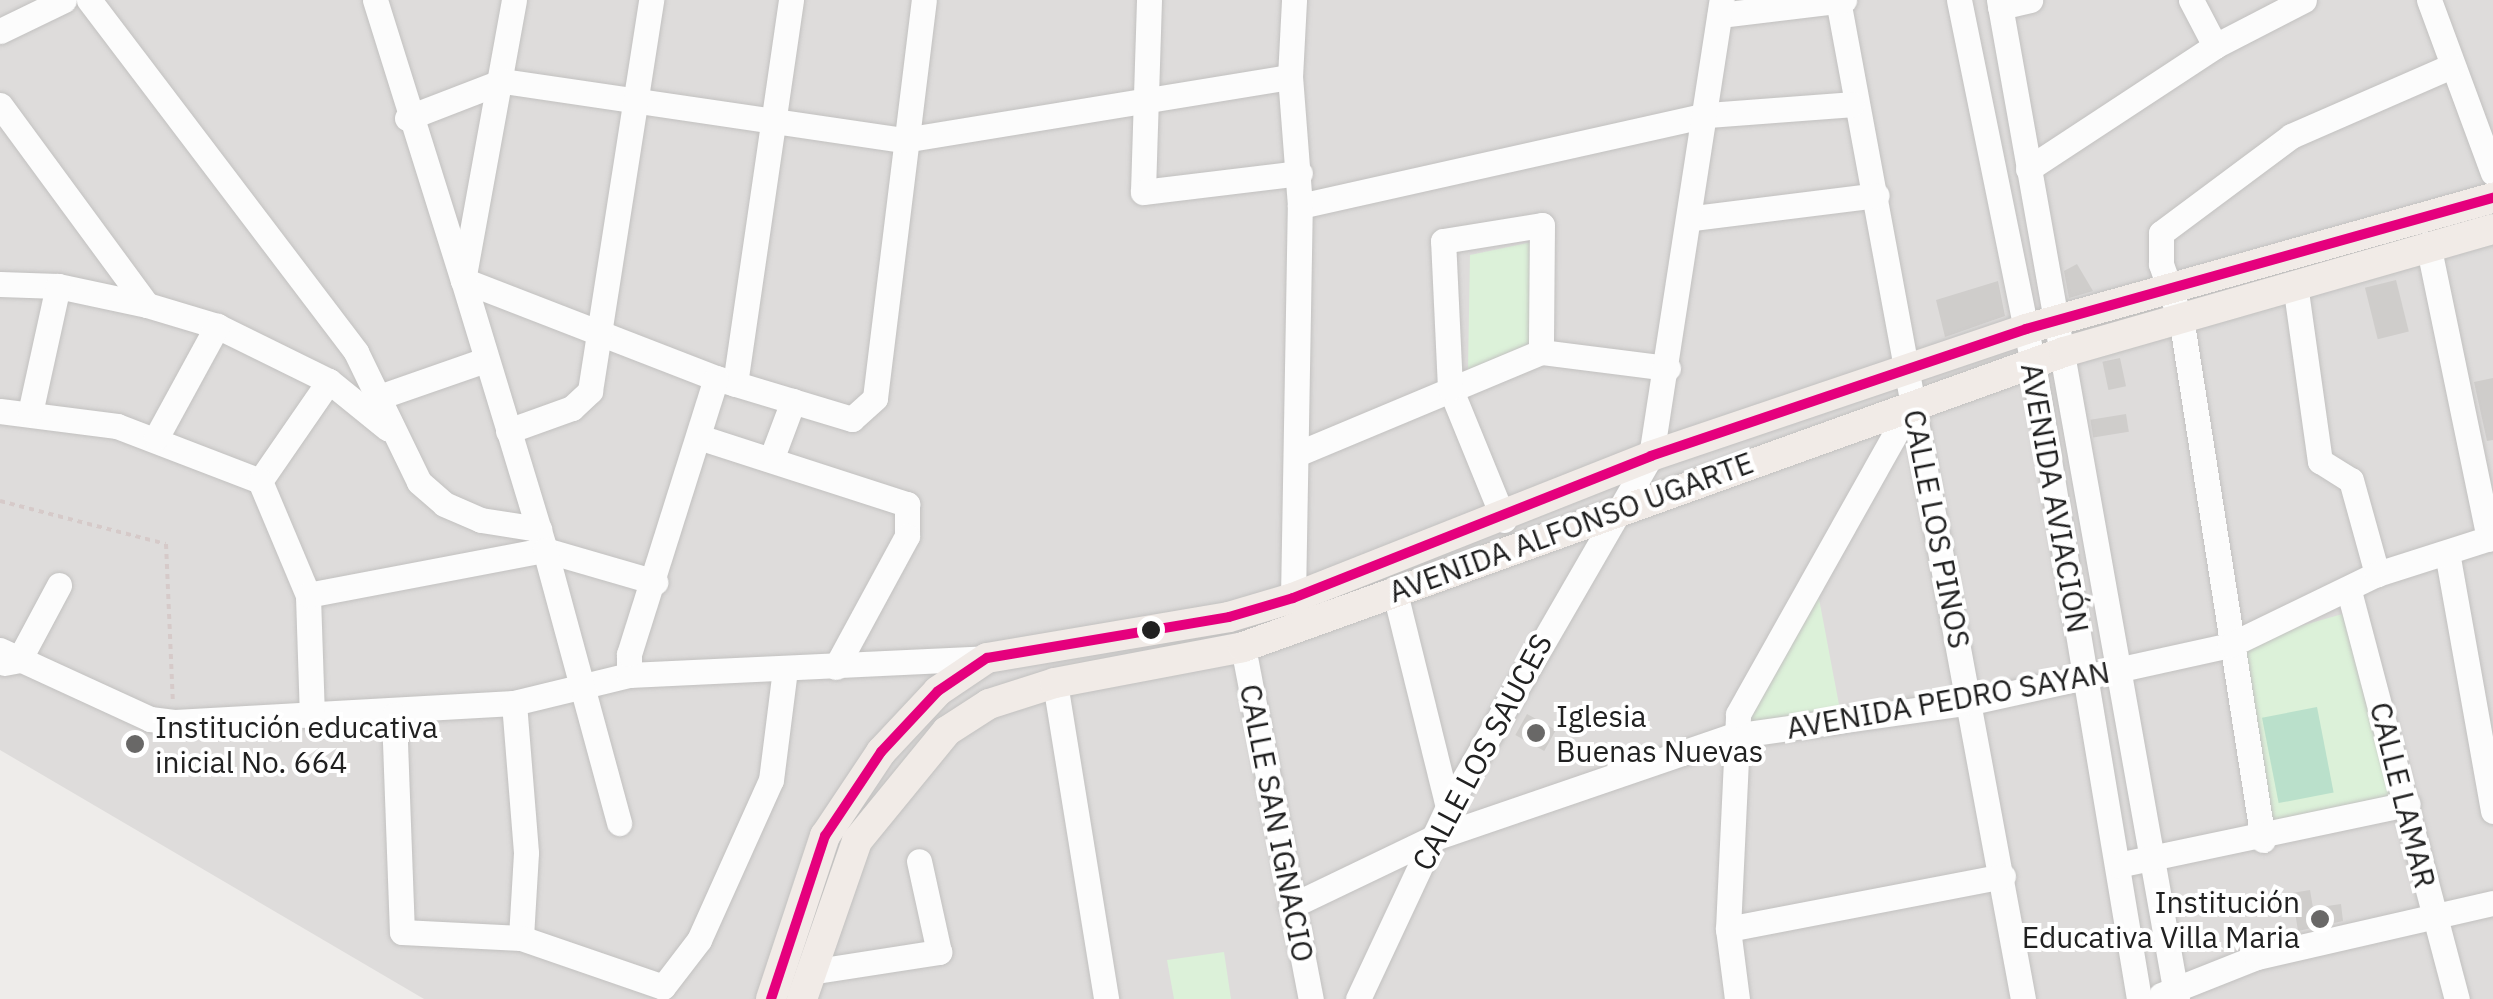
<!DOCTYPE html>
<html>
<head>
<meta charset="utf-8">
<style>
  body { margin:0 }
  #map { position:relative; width:2493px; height:999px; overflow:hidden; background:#eeecea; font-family:"IBM Plex Sans",sans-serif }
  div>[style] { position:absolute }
  .residential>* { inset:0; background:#dedcdb }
  .park>* { inset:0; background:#dcf1d9 }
  .pitch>* { inset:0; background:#bae0cb; transform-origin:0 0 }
  .building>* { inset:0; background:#cfcdcb; transform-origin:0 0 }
  .path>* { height:4px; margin-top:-2px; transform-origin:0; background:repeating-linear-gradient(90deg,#d6cac9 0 5px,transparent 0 10px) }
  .roads { filter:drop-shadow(0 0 2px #c2c1c0) drop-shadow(0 0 2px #c2c1c0) }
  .minor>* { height:25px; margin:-12.5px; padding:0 12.5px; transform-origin:12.5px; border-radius:12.5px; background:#fcfcfc }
  .major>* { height:30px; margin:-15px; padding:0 15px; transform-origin:15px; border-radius:15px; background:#f1ebe7 }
  .bus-1>* { height:10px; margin:-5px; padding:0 5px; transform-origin:5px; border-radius:5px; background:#e5007d }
  .dots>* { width:28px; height:28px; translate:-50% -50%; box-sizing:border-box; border:5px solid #fff; border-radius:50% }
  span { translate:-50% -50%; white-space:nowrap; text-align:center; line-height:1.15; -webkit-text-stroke:8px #fff; paint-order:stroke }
  .street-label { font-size:30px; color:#212121 }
  .poi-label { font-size:30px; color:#212121 }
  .left { translate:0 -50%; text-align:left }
  .right { translate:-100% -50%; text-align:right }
</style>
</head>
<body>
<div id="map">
  <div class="residential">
    <div style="clip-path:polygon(0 0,2493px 0,2493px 999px,424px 999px,0 750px)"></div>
  </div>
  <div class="park">
    <div style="clip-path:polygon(1541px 240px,1529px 344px,1468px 370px,1470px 255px)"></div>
    <div style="clip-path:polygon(1817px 588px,1840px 710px,1746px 724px)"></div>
    <div style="clip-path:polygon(2346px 613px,2399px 798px,2273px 822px,2240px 643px)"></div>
    <div style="clip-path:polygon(1224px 952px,1231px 999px,1174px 999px,1167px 960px)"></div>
  </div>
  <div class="pitch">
    <div style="left:2317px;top:707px;width:87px;height:56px;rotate:79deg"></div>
  </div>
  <div class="building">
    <div style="clip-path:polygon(2077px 264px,2093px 291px,2069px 298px,2064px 271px)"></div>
    <div style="left:2396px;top:280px;width:53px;height:32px;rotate:76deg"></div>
    <div style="clip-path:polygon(1998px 281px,2005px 316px,1945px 337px,1936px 300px)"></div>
    <div style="left:2120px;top:358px;width:29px;height:18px;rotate:78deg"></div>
    <div style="clip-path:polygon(2493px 378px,2493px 440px,2487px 441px,2474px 382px)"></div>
    <div style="left:2126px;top:414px;width:18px;height:36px;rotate:81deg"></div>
    <div style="left:1527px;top:714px;width:33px;height:24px;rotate:29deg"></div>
    <div style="clip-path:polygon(2310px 890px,2313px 908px,2341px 904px,2343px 921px,2298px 931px,2292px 893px)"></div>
  </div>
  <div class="path">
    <div style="left:0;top:501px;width:171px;rotate:14.5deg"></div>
    <div style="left:166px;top:544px;width:159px;rotate:87.5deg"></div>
  </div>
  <div class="roads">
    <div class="minor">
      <div style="left:89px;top:0;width:442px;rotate:52.8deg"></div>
      <div style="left:356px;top:352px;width:144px;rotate:64.1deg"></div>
      <div style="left:419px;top:482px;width:33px;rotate:41deg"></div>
      <div style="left:444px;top:504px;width:40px;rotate:23.4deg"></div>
      <div style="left:481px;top:520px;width:59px;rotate:8.8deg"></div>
      <div style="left:375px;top:0;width:294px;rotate:72.6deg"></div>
      <div style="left:463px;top:280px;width:271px;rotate:21.2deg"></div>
      <div style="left:716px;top:378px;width:142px;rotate:16.8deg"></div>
      <div style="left:852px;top:419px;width:31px;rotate:-42deg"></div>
      <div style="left:875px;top:398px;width:401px;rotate:-83deg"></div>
      <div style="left:514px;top:0;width:285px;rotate:100.3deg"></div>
      <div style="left:463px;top:280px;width:282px;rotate:73.1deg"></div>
      <div style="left:545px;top:550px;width:115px;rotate:16.2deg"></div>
      <div style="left:1149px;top:0;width:192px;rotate:91.8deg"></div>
      <div style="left:1143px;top:192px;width:158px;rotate:-6.9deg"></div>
      <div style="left:1838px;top:0;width:1016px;rotate:79.51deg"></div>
      <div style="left:1959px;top:0;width:371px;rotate:78.5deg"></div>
      <div style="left:2033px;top:364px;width:644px;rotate:80.52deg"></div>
      <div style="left:1999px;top:0;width:1015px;rotate:79.9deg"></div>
      <div style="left:2191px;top:0;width:52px;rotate:62.4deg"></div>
      <div style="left:2429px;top:0;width:184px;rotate:69.7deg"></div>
      <div style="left:2000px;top:7px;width:31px;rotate:-13deg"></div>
      <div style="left:1720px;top:15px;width:125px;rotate:-6.9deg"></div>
      <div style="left:0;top:31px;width:71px;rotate:-25.8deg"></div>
      <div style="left:0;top:105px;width:248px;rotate:53.7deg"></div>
      <div style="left:407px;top:118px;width:103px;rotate:-21.1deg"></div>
      <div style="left:503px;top:81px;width:405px;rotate:8.4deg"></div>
      <div style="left:904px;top:140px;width:391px;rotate:-9.3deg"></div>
      <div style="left:2028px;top:169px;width:224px;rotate:-33.3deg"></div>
      <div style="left:2215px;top:46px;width:100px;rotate:-27.3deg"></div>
      <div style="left:1300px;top:206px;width:417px;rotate:-12.6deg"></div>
      <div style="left:1707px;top:115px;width:145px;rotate:-4.3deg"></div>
      <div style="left:1693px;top:218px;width:185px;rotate:-7.1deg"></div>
      <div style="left:2428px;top:244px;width:301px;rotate:78.3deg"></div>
      <div style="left:0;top:284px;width:58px;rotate:2deg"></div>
      <div style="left:58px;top:286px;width:91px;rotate:12.1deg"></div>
      <div style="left:147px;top:305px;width:73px;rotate:16.7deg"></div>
      <div style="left:217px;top:326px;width:125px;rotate:26.2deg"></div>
      <div style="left:329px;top:381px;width:121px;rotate:124.6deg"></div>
      <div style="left:2295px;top:284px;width:179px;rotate:82deg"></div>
      <div style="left:2320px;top:461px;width:36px;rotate:32deg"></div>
      <div style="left:2351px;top:480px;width:98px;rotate:74.5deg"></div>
      <div style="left:329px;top:381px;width:75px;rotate:39deg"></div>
      <div style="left:735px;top:384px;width:388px;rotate:-81.7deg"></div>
      <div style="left:379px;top:397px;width:112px;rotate:-19.2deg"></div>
      <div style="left:0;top:411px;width:118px;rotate:7.3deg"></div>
      <div style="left:117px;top:426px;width:153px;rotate:21deg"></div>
      <div style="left:260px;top:481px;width:124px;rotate:67.2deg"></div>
      <div style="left:30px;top:413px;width:130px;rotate:-77.6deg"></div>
      <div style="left:508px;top:431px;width:68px;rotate:-19.8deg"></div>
      <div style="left:572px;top:408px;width:25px;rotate:-43deg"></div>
      <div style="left:590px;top:391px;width:396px;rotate:-81.1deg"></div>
      <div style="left:699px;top:437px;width:219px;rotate:17.9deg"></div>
      <div style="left:907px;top:504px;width:32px;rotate:90deg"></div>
      <div style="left:907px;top:536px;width:149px;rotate:118.5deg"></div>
      <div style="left:156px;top:438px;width:128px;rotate:-61.4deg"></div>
      <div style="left:1297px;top:454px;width:264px;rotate:-22.7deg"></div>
      <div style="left:1541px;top:352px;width:128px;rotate:7.2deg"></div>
      <div style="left:772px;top:457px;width:60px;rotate:-69.4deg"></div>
      <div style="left:1504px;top:520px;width:143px;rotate:-112.2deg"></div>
      <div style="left:1450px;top:388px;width:147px;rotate:-92.7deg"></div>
      <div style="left:1443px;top:241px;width:100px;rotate:-9.2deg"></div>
      <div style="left:1542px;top:225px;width:127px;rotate:90.5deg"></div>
      <div style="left:2448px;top:558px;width:257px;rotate:79.9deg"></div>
      <div style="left:1394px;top:589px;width:225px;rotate:76.1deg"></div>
      <div style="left:2349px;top:591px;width:422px;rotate:75.2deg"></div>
      <div style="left:1293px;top:598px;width:392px;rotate:-89deg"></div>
      <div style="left:1300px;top:206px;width:129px;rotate:-94.4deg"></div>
      <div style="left:1290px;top:77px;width:77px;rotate:-87deg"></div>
      <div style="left:1243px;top:647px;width:359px;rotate:79.1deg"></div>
      <div style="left:0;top:650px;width:165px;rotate:24.7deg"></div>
      <div style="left:150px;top:719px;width:24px;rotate:7deg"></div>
      <div style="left:174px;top:722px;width:341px;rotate:-3.2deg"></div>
      <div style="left:514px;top:703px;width:118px;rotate:-13.7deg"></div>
      <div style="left:629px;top:675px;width:358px;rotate:-2.7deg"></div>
      <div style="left:4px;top:663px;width:15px;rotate:-11deg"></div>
      <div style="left:19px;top:660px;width:85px;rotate:-61.9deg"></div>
      <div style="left:629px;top:675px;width:21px;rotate:-90deg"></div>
      <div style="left:629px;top:654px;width:289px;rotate:-72.5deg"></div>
      <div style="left:1055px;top:683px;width:320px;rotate:80.8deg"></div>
      <div style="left:514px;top:703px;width:150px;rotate:85.4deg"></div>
      <div style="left:526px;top:853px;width:85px;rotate:93.4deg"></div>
      <div style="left:394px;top:715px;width:217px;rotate:87.9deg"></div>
      <div style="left:402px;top:932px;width:119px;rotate:2.9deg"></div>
      <div style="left:521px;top:938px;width:150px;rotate:19deg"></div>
      <div style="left:663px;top:987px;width:59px;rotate:-52.5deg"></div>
      <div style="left:699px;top:940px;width:175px;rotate:-65.8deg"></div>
      <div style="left:771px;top:780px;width:112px;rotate:-82.8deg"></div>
      <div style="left:312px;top:717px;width:122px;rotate:-91.9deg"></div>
      <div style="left:308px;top:595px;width:241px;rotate:-10.8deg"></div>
      <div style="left:545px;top:550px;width:283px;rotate:74.8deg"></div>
      <div style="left:2263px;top:840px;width:522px;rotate:-98.92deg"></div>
      <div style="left:2182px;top:324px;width:64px;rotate:-109.3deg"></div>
      <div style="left:2161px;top:264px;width:31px;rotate:-90deg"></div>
      <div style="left:2161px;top:233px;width:162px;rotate:-36.7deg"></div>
      <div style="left:2291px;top:136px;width:175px;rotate:-23.6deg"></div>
      <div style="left:2118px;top:865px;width:296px;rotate:-11.9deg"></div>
      <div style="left:1291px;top:906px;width:155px;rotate:-25.6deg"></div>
      <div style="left:1431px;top:839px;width:318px;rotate:-18.9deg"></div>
      <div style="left:1732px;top:736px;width:241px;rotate:-8.1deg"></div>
      <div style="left:1971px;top:702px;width:265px;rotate:-12.4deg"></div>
      <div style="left:2230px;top:645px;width:163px;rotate:-25.8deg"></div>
      <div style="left:2377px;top:574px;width:122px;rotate:-17.7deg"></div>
      <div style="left:1728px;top:929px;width:280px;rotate:-10.9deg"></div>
      <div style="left:810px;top:972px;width:131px;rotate:-8.8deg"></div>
      <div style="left:939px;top:952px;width:93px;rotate:-102.4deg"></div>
      <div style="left:2161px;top:995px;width:103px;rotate:-21.6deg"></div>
      <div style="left:2257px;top:957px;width:242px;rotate:-12.9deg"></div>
      <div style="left:1358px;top:999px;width:212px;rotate:-64.9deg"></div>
      <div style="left:1448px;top:807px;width:405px;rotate:-60deg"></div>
      <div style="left:1651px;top:456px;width:461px;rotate:-81.2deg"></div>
      <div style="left:1737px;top:999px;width:71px;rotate:-97.3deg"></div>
      <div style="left:1728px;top:929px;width:215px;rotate:-87.3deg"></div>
      <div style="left:1738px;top:714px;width:355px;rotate:-60.7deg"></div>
    </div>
    <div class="major">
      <div style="left:771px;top:999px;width:172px;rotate:-71.7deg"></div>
      <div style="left:825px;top:836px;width:101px;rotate:-56.3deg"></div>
      <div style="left:881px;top:752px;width:83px;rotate:-46.9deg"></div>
      <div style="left:938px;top:691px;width:59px;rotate:-34deg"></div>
      <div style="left:987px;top:658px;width:245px;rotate:-9.6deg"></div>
      <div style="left:1229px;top:617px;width:67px;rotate:-16.5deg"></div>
      <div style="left:1293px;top:598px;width:385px;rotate:-21.6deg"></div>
      <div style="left:1651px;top:456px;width:396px;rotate:-18.7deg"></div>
      <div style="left:2026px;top:329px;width:485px;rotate:-15.7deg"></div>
      <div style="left:802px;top:999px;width:167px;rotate:-70.8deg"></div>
      <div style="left:857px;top:841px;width:142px;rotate:-50.7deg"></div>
      <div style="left:947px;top:731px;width:50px;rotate:-32.7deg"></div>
      <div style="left:989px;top:704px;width:69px;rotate:-17.7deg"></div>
      <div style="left:1055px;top:683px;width:191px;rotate:-10.8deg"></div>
      <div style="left:1243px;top:647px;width:872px;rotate:-19.76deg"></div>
      <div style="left:2064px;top:352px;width:446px;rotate:-16deg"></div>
    </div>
  </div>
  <div class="bus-1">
    <div style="left:771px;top:999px;width:172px;rotate:-71.7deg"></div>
    <div style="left:825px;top:836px;width:101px;rotate:-56.3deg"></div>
    <div style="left:881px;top:752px;width:83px;rotate:-46.9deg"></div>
    <div style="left:938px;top:691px;width:59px;rotate:-34deg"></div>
    <div style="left:987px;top:658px;width:245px;rotate:-9.6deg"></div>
    <div style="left:1229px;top:617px;width:67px;rotate:-16.5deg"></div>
    <div style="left:1293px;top:598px;width:385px;rotate:-21.6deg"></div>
    <div style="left:1651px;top:456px;width:396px;rotate:-18.7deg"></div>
    <div style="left:2026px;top:329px;width:485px;rotate:-15.7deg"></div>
  </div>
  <div class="dots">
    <div style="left:1151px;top:630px;background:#212121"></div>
    <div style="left:1536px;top:733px;background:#696867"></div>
    <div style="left:135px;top:744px;background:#696867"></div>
    <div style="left:2320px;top:919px;background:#696867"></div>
  </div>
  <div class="street-label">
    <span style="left:2055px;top:498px;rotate:80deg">AVENIDA AVIACIÓN</span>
    <span style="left:1571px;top:527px;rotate:-20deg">AVENIDA ALFONSO UGARTE</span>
    <span style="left:1937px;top:529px;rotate:79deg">CALLE LOS PINOS</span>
    <span style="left:1948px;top:700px;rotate:-10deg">AVENIDA PEDRO SAYAN</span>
    <span style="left:1482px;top:752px;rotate:-62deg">CALLE LOS SAUCES</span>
    <span style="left:2403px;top:795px;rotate:76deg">CALLE LAMAR</span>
    <span style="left:1277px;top:823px;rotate:79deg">CALLE SAN IGNACIO</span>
  </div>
  <div class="poi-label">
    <span class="left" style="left:1556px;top:733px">Iglesia<br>Buenas Nuevas</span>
    <span class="left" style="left:155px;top:744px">Institución educativa<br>inicial No. 664</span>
    <span class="right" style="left:2300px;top:919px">Institución<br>Educativa Villa Maria</span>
  </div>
</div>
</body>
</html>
